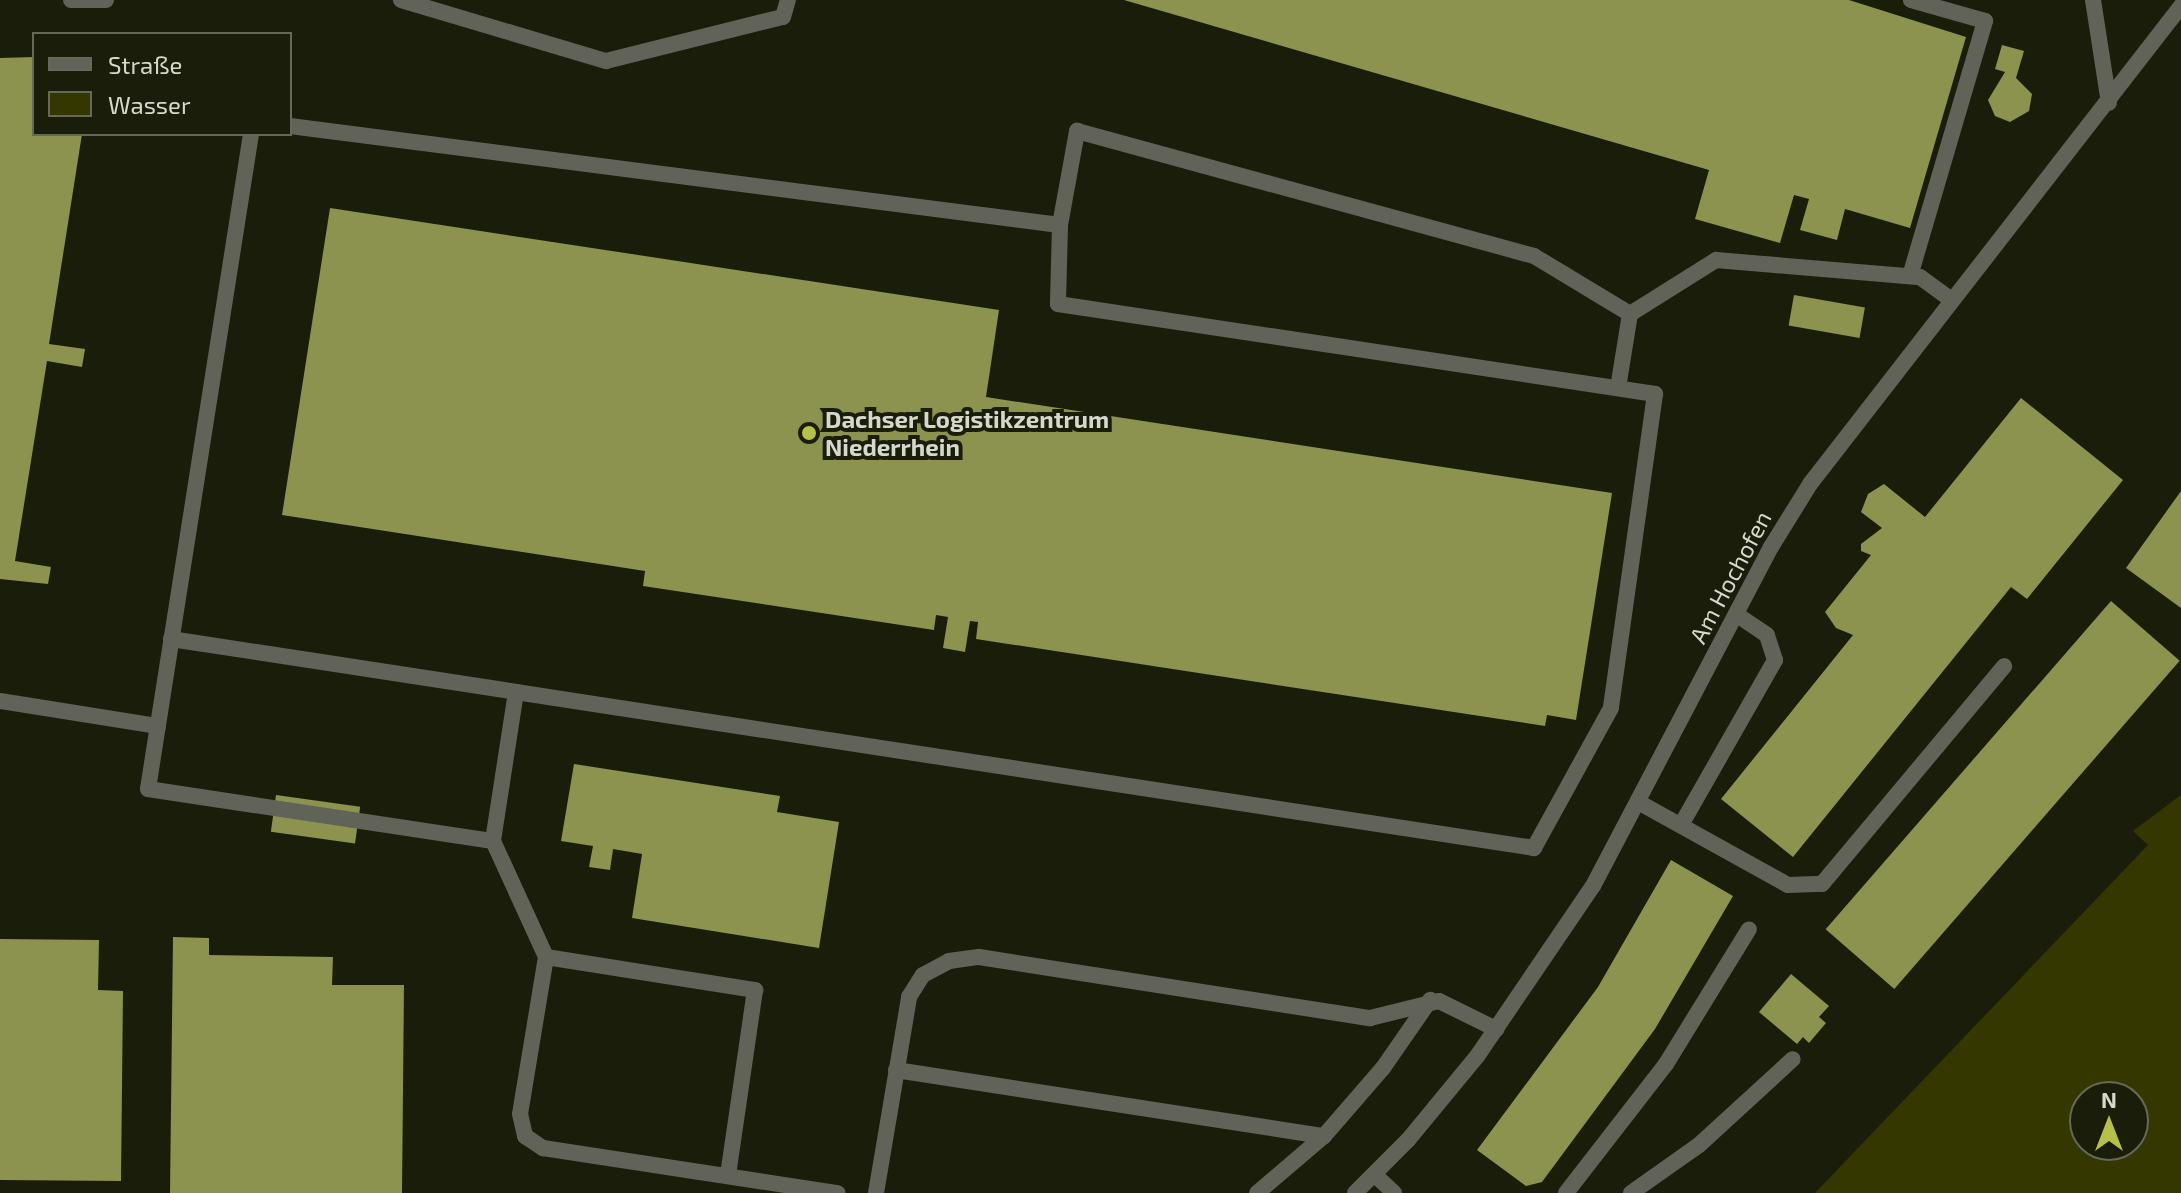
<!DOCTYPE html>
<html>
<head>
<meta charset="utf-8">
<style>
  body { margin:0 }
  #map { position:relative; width:2181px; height:1193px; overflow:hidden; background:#1b1d0b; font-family:"Exo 2",sans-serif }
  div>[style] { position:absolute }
  .water>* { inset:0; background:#343800 }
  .building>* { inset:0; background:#8b934f; transform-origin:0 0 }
  .lane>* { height:16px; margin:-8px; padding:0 8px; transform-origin:8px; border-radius:8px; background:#616359 }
  .street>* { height:16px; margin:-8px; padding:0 8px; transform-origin:8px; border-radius:8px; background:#616359 }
  .dots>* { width:22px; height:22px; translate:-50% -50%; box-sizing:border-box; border:4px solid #1b1d0b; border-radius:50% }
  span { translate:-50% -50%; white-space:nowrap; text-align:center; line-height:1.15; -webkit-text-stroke:8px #1b1d0b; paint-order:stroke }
  .poi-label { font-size:24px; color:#d6d8cc; font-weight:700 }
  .left { translate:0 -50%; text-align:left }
  .street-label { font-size:24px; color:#d6d8cc }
  .legend { position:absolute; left:32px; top:32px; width:260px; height:104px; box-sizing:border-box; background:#1b1d0b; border:2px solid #666858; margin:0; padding:10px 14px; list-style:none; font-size:24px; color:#d6d8cc }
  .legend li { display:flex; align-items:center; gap:16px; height:40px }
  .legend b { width:40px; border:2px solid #666858 }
  .north { position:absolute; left:2069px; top:1081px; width:80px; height:80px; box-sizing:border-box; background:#1b1d0b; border:2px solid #666858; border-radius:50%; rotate:0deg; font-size:22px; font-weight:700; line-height:32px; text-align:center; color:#d6d8cc }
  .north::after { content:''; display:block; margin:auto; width:28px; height:36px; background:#b6c149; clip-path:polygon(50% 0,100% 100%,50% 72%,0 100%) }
</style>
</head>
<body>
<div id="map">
  <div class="water">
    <div style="clip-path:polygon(evenodd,2181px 795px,2181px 1193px,1815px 1193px,2148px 845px,2133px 831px,2181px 795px,2085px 1097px,2133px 1097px,2133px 1145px,2085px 1145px,2085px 1097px)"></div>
  </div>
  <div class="building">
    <div style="clip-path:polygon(1124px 0,1849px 0,1966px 37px,1910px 228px,1845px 209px,1837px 240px,1800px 230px,1809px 199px,1794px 195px,1780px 243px,1695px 219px,1709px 170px)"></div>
    <div style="clip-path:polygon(2002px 45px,2024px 51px,2016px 78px,2032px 94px,2029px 111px,2010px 122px,1995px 116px,1988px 100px,2005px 72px,1995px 69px)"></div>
    <div style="clip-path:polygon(34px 57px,34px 134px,82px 134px,49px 344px,85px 349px,82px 367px,47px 361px,15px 561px,51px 567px,48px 584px,0 579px,0 58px)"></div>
    <div style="clip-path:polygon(330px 208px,999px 310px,986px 397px,1612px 493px,1576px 720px,1547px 715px,1545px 726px,976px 639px,978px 622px,970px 621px,965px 652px,943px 648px,948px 617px,936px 615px,934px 630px,643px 586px,645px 571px,282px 515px)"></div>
    <div style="left:1794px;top:295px;width:72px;height:31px;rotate:10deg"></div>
    <div style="clip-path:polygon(2021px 398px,2123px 480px,2027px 599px,2011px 587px,1793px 857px,1721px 799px,1853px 635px,1836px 628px,1825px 612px,1871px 555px,1861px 551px,1861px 544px,1882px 528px,1861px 512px,1868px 494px,1884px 484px,1925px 517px)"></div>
    <div style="clip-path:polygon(2181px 491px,2181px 608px,2126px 568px)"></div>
    <div style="left:2111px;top:601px;width:91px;height:435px;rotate:41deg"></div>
    <div style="clip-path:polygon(574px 764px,780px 796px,777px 812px,839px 822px,819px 948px,632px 918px,642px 854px,613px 849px,610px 870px,589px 867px,593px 846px,561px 841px)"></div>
    <div style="left:276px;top:795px;width:85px;height:37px;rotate:8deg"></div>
    <div style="clip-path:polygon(1671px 860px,1733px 896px,1655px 1029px,1542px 1182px,1526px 1186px,1477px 1150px,1598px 987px)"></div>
    <div style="clip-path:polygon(173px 937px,209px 938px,209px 955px,333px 957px,332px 985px,404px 985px,402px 1193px,170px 1193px)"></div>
    <div style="clip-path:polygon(0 939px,99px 940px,98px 990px,123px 991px,121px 1181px,0 1180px)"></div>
    <div style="clip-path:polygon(1791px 974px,1829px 1006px,1819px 1017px,1826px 1023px,1809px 1043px,1803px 1037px,1797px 1044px,1759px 1012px)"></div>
  </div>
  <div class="lane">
    <div style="left:71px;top:0;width:35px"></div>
    <div style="left:401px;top:0;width:214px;rotate:16.6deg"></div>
    <div style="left:606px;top:61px;width:182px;rotate:-14deg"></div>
    <div style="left:783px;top:17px;width:18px;rotate:-74deg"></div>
    <div style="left:290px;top:126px;width:776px;rotate:7.33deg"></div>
    <div style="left:1060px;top:225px;width:79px;rotate:91.5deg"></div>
    <div style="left:1058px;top:304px;width:604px;rotate:8.57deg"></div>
    <div style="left:1655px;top:394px;width:317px;rotate:98deg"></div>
    <div style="left:1611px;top:708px;width:160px;rotate:118.8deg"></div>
    <div style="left:1534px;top:848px;width:1030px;rotate:-171.29deg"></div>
    <div style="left:516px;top:692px;width:151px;rotate:98.8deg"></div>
    <div style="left:493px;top:841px;width:128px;rotate:65.4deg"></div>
    <div style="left:546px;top:957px;width:159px;rotate:99.4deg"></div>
    <div style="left:520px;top:1114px;width:23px;rotate:77deg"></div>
    <div style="left:525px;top:1136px;width:22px;rotate:34deg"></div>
    <div style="left:543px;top:1148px;width:298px;rotate:8.7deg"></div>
    <div style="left:251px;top:134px;width:663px;rotate:98.94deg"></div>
    <div style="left:148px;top:789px;width:349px;rotate:8.6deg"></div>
    <div style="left:1060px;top:225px;width:96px;rotate:-79.7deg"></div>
    <div style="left:1077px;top:131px;width:474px;rotate:15.3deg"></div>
    <div style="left:1534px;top:256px;width:112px;rotate:31.1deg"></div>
    <div style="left:1910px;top:276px;width:266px;rotate:-73.6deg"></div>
    <div style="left:1985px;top:21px;width:77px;rotate:-164.2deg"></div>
    <div style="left:1618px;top:388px;width:75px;rotate:-80.8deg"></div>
    <div style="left:1630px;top:314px;width:102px;rotate:-32.1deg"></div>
    <div style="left:1716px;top:260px;width:205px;rotate:4.8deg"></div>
    <div style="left:1920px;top:277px;width:39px;rotate:36deg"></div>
    <div style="left:171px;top:639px;width:349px;rotate:8.7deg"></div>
    <div style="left:0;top:701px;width:160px;rotate:9deg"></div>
    <div style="left:1640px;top:803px;width:169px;rotate:29deg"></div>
    <div style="left:1788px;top:885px;width:34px;rotate:-2deg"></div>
    <div style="left:1822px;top:884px;width:284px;rotate:-50.1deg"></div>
    <div style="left:1681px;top:825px;width:190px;rotate:-60.3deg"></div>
    <div style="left:1775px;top:660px;width:26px;rotate:-108deg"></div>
    <div style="left:1767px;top:635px;width:37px;rotate:-146deg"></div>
    <div style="left:546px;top:957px;width:212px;rotate:9deg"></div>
    <div style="left:755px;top:990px;width:188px;rotate:98.3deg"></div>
    <div style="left:896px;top:1070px;width:433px;rotate:8.8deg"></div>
    <div style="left:1375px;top:1175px;width:26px;rotate:43deg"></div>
    <div style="left:876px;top:1193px;width:199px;rotate:-80.4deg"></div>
    <div style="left:909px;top:997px;width:26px;rotate:-58deg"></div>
    <div style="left:923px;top:975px;width:30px;rotate:-28deg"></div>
    <div style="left:949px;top:961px;width:30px;rotate:-8deg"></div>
    <div style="left:979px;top:957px;width:396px;rotate:8.9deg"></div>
    <div style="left:1370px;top:1018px;width:71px;rotate:-13.8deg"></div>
    <div style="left:1439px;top:1001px;width:64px;rotate:26.2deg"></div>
    <div style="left:1257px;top:1193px;width:88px;rotate:-40.4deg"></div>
    <div style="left:1324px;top:1136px;width:90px;rotate:-49.1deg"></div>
    <div style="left:1383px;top:1068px;width:83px;rotate:-55.3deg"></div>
    <div style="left:1566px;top:1193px;width:163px;rotate:-52.2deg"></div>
    <div style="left:1666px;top:1064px;width:158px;rotate:-58.4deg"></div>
    <div style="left:1631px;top:1193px;width:83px;rotate:-35.2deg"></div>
    <div style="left:1699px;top:1145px;width:127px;rotate:-42.5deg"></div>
  </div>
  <div class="street">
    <div style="left:2093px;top:0;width:104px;rotate:81.2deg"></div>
    <div style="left:1355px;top:1193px;width:75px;rotate:-45deg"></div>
    <div style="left:1408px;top:1140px;width:110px;rotate:-50.5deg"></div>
    <div style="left:1478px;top:1055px;width:204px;rotate:-55.8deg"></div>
    <div style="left:1593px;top:886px;width:383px;rotate:-62.3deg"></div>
    <div style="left:1771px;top:547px;width:74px;rotate:-58.2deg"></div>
    <div style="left:1810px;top:484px;width:605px;rotate:-52.18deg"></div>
  </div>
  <div class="dots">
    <div style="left:809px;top:433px;background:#b6c149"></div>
  </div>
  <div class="poi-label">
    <span class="left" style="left:825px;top:433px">Dachser Logistikzentrum<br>Niederrhein</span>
  </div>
  <div class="street-label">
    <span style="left:1730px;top:577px;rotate:-62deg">Am Hochofen</span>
  </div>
  <ul class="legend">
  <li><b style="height:10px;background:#616359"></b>Straße</li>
  <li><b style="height:22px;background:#343800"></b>Wasser</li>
  </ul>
  <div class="north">N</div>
</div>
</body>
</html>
